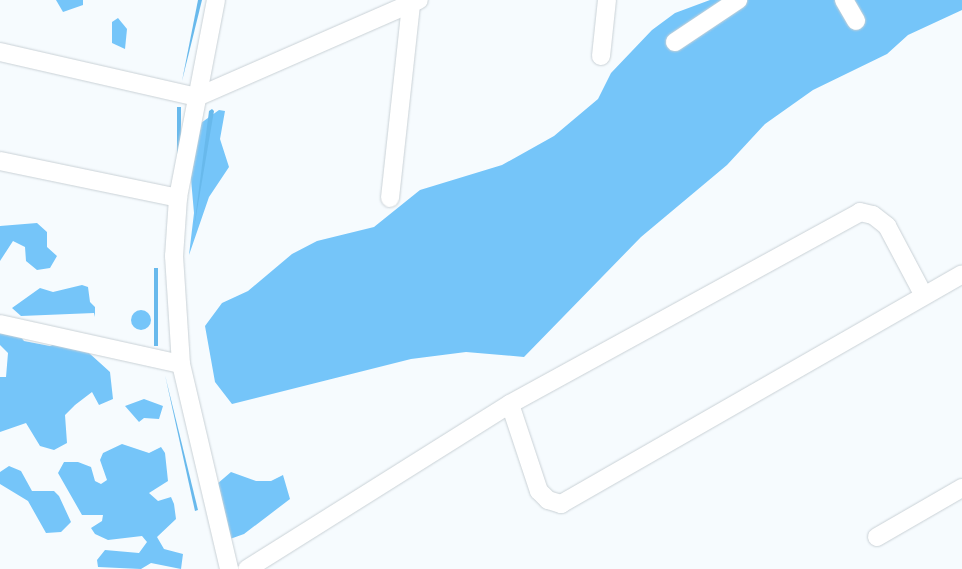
<!DOCTYPE html>
<html>
<head>
<meta charset="utf-8">
<style>
  body { margin:0 }
  #map { position:relative; width:962px; height:569px; overflow:hidden; background:#f6fbfe; font-family:"Work Sans",sans-serif }
  div>[style] { position:absolute }
  .forest>* { inset:0; background:#75c5f9 }
  .round { border-radius:50% }
  .water>* { inset:0; background:#68b9ec; transform-origin:0 0 }
  .roads { filter:drop-shadow(0 0 1px #c9d1d6) drop-shadow(0 0 1px #c9d1d6) }
  .minor>* { height:18px; margin:-9px; padding:0 9px; transform-origin:9px; border-radius:9px; background:#fff }
  span { translate:-50% -50%; white-space:nowrap; text-align:center; line-height:1.15; -webkit-text-stroke:5px #fff; paint-order:stroke }
</style>
</head>
<body>
<div id="map">
  <div class="forest">
    <div style="clip-path:polygon(56px 0,83px 0,83px 5px,63px 12px)"></div>
    <div style="clip-path:polygon(710px 0,962px 0,962px 10px,908px 35px,887px 54px,813px 90px,765px 124px,727px 165px,641px 237px,524px 357px,466px 352px,411px 359px,232px 404px,215px 382px,205px 326px,222px 303px,248px 291px,292px 254px,317px 241px,374px 227px,420px 190px,502px 165px,554px 136px,598px 99px,611px 73px,652px 30px,675px 13px)"></div>
    <div style="clip-path:polygon(118px 18px,127px 29px,125px 49px,112px 43px,112px 22px)"></div>
    <div style="clip-path:polygon(219px 110px,225px 111px,220px 139px,229px 167px,209px 197px,189px 255px,194px 213px,190px 168px,201px 123px)"></div>
    <div style="clip-path:polygon(37px 223px,47px 232px,47px 247px,57px 256px,50px 268px,37px 270px,26px 261px,25px 247px,13px 241px,0 261px,0 226px)"></div>
    <div style="clip-path:polygon(82px 285px,88px 287px,90px 302px,95px 307px,95px 317px,94px 313px,21px 316px,12px 308px,40px 288px,53px 292px)"></div>
    <div class="round" style="left:131px;top:310px;width:20px;height:20px"></div>
    <div style="clip-path:polygon(0 328px,15px 329px,24px 341px,50px 346px,63px 341px,89px 353px,110px 372px,113px 399px,99px 405px,92px 392px,75px 405px,65px 415px,67px 443px,54px 450px,40px 446px,26px 423px,0 432px,0 377px,6px 377px,8px 353px,0 345px)"></div>
    <div style="clip-path:polygon(144px 399px,163px 406px,159px 419px,144px 418px,139px 422px,125px 406px)"></div>
    <div style="clip-path:polygon(122px 444px,149px 453px,161px 447px,165px 453px,168px 481px,149px 493px,158px 501px,171px 497px,174px 504px,176px 519px,157px 537px,164px 549px,183px 554px,181px 569px,151px 563px,141px 569px,98px 567px,97px 560px,105px 550px,139px 553px,147px 542px,142px 536px,108px 540px,95px 534px,91px 528px,102px 521px,103px 515px,82px 515px,58px 473px,64px 462px,78px 462px,91px 467px,95px 481px,101px 484px,107px 480px,100px 460px,103px 453px)"></div>
    <div style="clip-path:polygon(9px 466px,21px 471px,32px 491px,54px 491px,59px 496px,71px 522px,61px 532px,46px 533px,28px 501px,0 484px,0 472px)"></div>
    <div style="clip-path:polygon(231px 472px,256px 481px,271px 481px,283px 475px,290px 499px,244px 534px,230px 539px,210px 490px)"></div>
  </div>
  <div class="water">
    <div style="clip-path:polygon(198px 0,202px 0,182px 81px)"></div>
    <div style="left:177px;top:107px;width:4px;height:130px"></div>
    <div style="clip-path:polygon(212px 109px,214px 111px,194px 228px,209px 111px)"></div>
    <div style="left:154px;top:268px;width:4px;height:78px"></div>
    <div style="clip-path:polygon(165px 375px,198px 510px,195px 511px)"></div>
  </div>
  <div class="roads">
    <div class="minor">
      <div style="left:216px;top:0;width:202px;rotate:100.9deg"></div>
      <div style="left:178px;top:198px;width:58px;rotate:93.9deg"></div>
      <div style="left:174px;top:256px;width:108px;rotate:86.3deg"></div>
      <div style="left:181px;top:364px;width:211px;rotate:76.8deg"></div>
      <div style="left:844px;top:0;width:24px;rotate:60deg"></div>
      <div style="left:675px;top:42px;width:76px;rotate:-33.7deg"></div>
      <div style="left:0;top:52px;width:202px;rotate:12.9deg"></div>
      <div style="left:197px;top:97px;width:242px;rotate:-23.6deg"></div>
      <div style="left:601px;top:56px;width:56px;rotate:-83.9deg"></div>
      <div style="left:0;top:161px;width:182px;rotate:11.7deg"></div>
      <div style="left:390px;top:198px;width:195px;rotate:-83.8deg"></div>
      <div style="left:0;top:324px;width:185px;rotate:12.5deg"></div>
      <div style="left:510px;top:404px;width:92px;rotate:71.6deg"></div>
      <div style="left:539px;top:491px;width:13px;rotate:45deg"></div>
      <div style="left:548px;top:500px;width:14px;rotate:17deg"></div>
      <div style="left:561px;top:504px;width:462px;rotate:-29.8deg"></div>
      <div style="left:877px;top:537px;width:98px;rotate:-30deg"></div>
      <div style="left:247px;top:569px;width:310px;rotate:-32.1deg"></div>
      <div style="left:510px;top:404px;width:399px;rotate:-28.7deg"></div>
      <div style="left:860px;top:212px;width:13px;rotate:13deg"></div>
      <div style="left:873px;top:215px;width:18px;rotate:38deg"></div>
      <div style="left:887px;top:226px;width:77px;rotate:62.1deg"></div>
    </div>
  </div>
</div>
</body>
</html>
